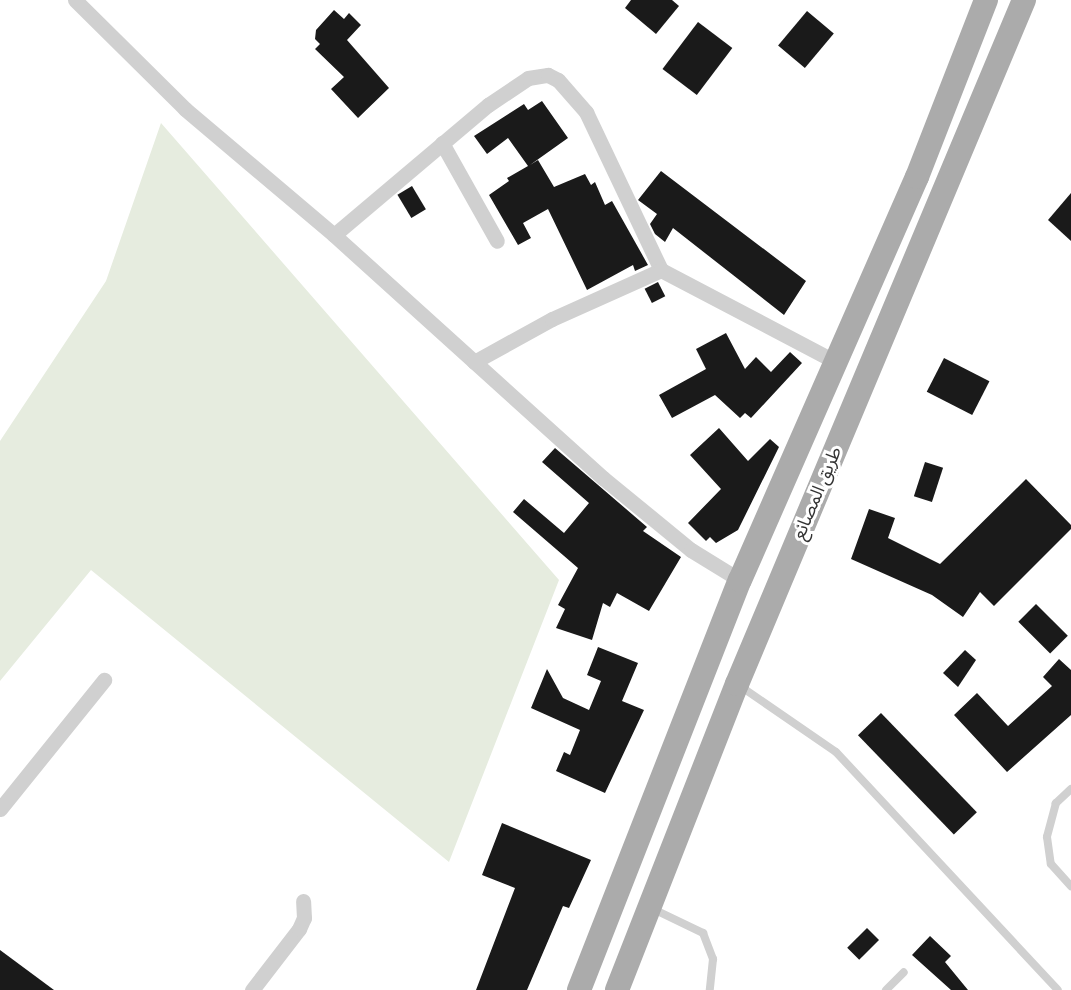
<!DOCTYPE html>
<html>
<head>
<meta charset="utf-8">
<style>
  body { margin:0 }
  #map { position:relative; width:1071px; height:990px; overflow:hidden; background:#fff; font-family:"Titillium Web","Noto Sans Arabic",sans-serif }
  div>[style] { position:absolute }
  .green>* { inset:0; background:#e6ecdf }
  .building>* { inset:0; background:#1a1a1a; transform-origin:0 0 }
  .lane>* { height:8px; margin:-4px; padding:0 4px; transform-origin:4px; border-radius:4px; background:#d0d0d0 }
  .street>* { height:15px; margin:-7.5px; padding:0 7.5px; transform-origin:7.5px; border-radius:7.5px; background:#d0d0d0 }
  .primary>* { height:24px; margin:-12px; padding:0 12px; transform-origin:12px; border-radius:12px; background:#ababab }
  span { translate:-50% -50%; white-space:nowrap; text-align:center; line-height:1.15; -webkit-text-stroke:6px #fff; paint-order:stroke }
  .street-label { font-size:18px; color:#333 }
</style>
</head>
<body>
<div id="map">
  <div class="green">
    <div style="clip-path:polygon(161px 123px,559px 580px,449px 862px,91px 570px,0 681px,0 441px,106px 281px)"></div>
  </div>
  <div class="building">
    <div style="clip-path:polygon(631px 0,672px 0,679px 6px,656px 34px,625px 8px)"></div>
    <div style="clip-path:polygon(334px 10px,344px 19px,349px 13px,361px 25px,347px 40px,389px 88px,358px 118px,331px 89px,344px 77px,315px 49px,320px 44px,315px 39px,316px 30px)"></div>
    <div style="left:807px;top:11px;width:35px;height:45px;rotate:40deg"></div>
    <div style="left:698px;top:22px;width:43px;height:59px;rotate:37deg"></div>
    <div style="clip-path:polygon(542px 101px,568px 138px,530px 165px,538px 160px,554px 187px,585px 174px,591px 185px,595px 182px,605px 205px,612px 201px,648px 265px,635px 271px,633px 265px,587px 290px,548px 209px,523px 223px,531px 238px,518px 245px,489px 195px,509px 181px,507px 178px,528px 166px,508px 138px,487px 154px,474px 136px,524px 104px,528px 110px)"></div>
    <div style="clip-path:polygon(661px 171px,806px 281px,784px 315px,673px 228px,665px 242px,655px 234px,650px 224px,657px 214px,638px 200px)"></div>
    <div style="left:412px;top:186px;width:27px;height:17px;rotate:59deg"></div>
    <div style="clip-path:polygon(1071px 193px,1071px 241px,1048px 220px)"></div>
    <div style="left:658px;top:282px;width:16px;height:15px;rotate:63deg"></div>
    <div style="clip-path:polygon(726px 333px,745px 369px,756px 357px,771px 372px,790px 352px,802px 363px,751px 418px,745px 413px,740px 418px,715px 395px,672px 418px,659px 395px,706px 369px,696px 349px)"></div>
    <div style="left:944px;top:358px;width:51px;height:38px;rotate:27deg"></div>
    <div style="clip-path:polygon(719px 428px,748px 461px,770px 439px,779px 447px,738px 530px,716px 543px,710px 537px,706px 541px,688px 523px,721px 489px,690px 455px)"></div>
    <div style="clip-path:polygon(555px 448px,647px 527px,643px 531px,681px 557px,649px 611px,617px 593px,610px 607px,603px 603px,592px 640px,556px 628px,565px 609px,558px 605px,578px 568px,513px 512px,524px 499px,564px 533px,589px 503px,542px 462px)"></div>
    <div style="left:925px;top:462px;width:19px;height:36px;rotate:18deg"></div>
    <div style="clip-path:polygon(1026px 479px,1071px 525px,1071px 529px,994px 606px,980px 592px,963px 617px,932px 595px,851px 559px,869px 509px,895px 518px,888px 538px,940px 564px)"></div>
    <div style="left:1036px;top:604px;width:45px;height:25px;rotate:45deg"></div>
    <div style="clip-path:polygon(598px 647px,638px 663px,622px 701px,644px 710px,605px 793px,556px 771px,564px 752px,570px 755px,580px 730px,531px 708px,547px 669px,563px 698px,589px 710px,601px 681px,587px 675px)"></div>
    <div style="clip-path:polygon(965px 650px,976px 660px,958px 687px,943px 673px)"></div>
    <div style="clip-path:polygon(1059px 659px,1071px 670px,1071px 715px,1007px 772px,954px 715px,977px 693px,1008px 726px,1052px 686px,1043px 677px)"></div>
    <div style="left:881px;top:713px;width:138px;height:32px;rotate:46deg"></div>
    <div style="clip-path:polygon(502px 823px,591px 860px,569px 908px,563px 906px,527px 990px,476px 990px,515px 888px,482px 875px)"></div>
    <div style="left:867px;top:928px;width:17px;height:28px;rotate:45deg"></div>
    <div style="clip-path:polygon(930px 936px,951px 956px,945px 962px,968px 990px,951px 990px,912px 955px)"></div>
    <div style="clip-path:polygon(0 950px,54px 990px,0 990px)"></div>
  </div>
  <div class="lane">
    <div style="left:740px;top:686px;width:116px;rotate:34.5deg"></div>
    <div style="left:836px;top:752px;width:325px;rotate:47deg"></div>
    <div style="left:1071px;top:789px;width:21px;rotate:137deg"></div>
    <div style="left:1056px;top:803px;width:35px;rotate:105deg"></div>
    <div style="left:1047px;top:837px;width:27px;rotate:82deg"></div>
    <div style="left:1051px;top:864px;width:30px;rotate:48deg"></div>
    <div style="left:651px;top:908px;width:58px;rotate:25.7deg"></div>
    <div style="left:703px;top:933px;width:28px;rotate:69deg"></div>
    <div style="left:713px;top:959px;width:31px;rotate:96deg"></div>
    <div style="left:886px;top:990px;width:25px;rotate:-45deg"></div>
  </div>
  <div class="street">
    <div style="left:75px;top:0;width:155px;rotate:44.7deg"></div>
    <div style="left:185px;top:109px;width:195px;rotate:40.2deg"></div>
    <div style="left:334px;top:235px;width:363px;rotate:42.1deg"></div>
    <div style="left:603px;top:478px;width:114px;rotate:39.3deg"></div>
    <div style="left:691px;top:550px;width:57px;rotate:31.5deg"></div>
    <div style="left:442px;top:143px;width:112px;rotate:60.7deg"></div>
    <div style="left:334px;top:235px;width:202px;rotate:-40.2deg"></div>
    <div style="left:488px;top:105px;width:48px;rotate:-34deg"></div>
    <div style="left:528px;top:78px;width:20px;rotate:-9deg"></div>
    <div style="left:548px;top:75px;width:11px;rotate:27deg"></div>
    <div style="left:558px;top:80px;width:43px;rotate:48.8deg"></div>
    <div style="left:586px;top:112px;width:175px;rotate:64.6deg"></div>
    <div style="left:474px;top:362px;width:89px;rotate:-28.9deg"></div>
    <div style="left:552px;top:319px;width:120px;rotate:-24.2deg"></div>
    <div style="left:661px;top:270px;width:198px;rotate:27.7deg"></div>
    <div style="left:0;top:809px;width:166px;rotate:-51.1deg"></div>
    <div style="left:252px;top:990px;width:77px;rotate:-52.4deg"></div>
    <div style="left:299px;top:929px;width:12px;rotate:-66deg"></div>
    <div style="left:304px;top:918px;width:17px;rotate:-93deg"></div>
  </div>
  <div class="primary">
    <div style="left:579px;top:990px;width:440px;rotate:-68.6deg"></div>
    <div style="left:740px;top:580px;width:440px;rotate:-66.3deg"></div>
    <div style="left:917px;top:177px;width:190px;rotate:-68.7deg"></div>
    <div style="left:617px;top:990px;width:329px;rotate:-68.6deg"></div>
    <div style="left:737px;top:684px;width:742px;rotate:-67.24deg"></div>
  </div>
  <div class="street-label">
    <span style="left:817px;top:493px;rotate:-67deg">طريق المصانع</span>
  </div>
</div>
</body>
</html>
